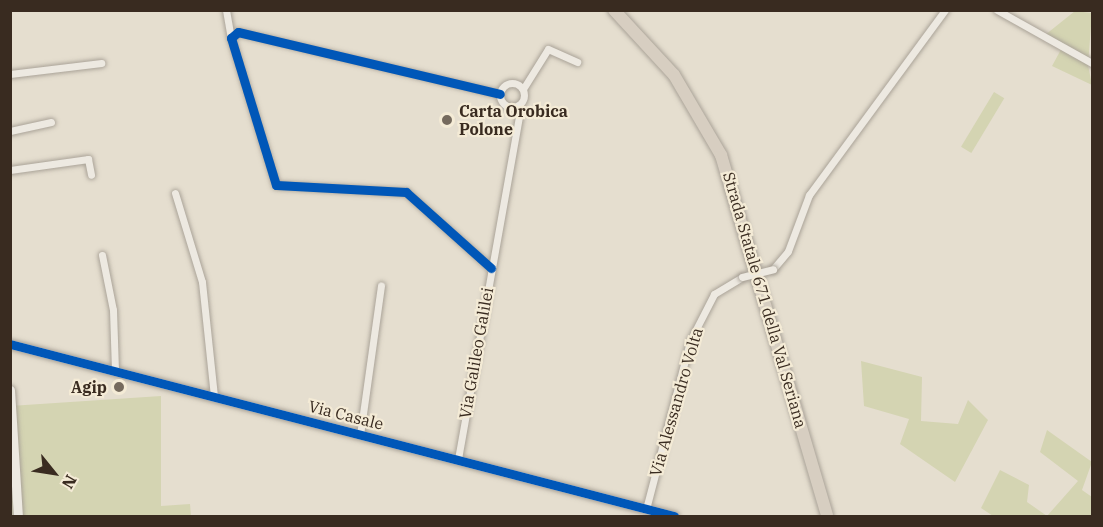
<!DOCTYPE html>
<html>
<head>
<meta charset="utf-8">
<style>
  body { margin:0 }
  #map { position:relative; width:1103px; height:527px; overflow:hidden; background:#e5decf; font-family:"IBM Plex Serif",serif }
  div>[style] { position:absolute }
  .green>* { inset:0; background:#d4d4b2; transform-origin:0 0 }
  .roads { filter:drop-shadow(0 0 2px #aaa398) drop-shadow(0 0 2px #aaa398) }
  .street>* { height:7px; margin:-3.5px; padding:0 3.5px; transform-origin:3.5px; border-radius:3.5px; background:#ede9e1 }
  .street>.ring { margin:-3.5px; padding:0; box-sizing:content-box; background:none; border:7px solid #ede9e1; border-radius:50% }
  .secondary>* { height:9px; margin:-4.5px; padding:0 4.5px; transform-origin:4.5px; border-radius:4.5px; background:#ede9e1 }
  .highway>* { height:12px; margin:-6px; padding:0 6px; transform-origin:6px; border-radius:6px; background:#d7cec1 }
  .bridges { filter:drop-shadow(0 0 2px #aaa398) drop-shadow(0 0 2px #aaa398) }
  .street-bridge>* { height:7px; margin:-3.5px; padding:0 3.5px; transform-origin:3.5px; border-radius:3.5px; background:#ede9e1 }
  .cycleway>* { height:9px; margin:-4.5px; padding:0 4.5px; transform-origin:4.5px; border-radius:4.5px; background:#0057b8 }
  .dots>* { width:16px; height:16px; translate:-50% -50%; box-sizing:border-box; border:3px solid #f4ebd6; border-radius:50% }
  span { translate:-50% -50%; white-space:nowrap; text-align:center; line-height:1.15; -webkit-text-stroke:4.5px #f4ebd6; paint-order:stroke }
  .poi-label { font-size:16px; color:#392b20; font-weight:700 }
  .left { translate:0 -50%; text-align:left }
  .right { translate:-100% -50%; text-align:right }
  .street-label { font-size:16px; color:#392b20 }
  .frame { position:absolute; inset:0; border:12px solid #392b20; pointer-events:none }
  .north { position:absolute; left:24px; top:443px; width:60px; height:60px; -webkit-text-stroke:4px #f4ebd6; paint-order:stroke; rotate:120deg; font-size:16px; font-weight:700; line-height:24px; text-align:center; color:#392b20 }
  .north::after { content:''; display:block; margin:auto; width:21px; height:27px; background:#392b20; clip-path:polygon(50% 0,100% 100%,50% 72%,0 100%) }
</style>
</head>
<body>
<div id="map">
  <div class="green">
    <div style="clip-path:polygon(1075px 11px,1092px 13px,1088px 65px,1092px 85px,1052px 66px,1064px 44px,1045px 35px)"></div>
    <div style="left:994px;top:92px;width:12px;height:64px;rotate:31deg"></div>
    <div style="clip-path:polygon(861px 361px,922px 377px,921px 421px,958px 424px,968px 400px,988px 420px,955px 482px,900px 444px,909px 419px,864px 406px)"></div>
    <div style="clip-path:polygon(161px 396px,161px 506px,190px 504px,191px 516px,11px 516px,10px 406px)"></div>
    <div style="clip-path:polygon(1047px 430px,1092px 462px,1082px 490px,1092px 497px,1092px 516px,993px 516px,981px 508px,1000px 470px,1029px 485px,1027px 502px,1047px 516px,1078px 481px,1040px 452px)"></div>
  </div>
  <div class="roads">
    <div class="street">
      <div style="left:226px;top:10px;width:28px;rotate:80deg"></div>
      <div style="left:997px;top:10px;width:109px;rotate:29.2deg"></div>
      <div style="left:10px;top:74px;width:92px;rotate:-6.9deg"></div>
      <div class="ring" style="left:500px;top:83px;width:17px;height:17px"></div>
      <div style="left:523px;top:89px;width:47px;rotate:-58deg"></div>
      <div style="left:548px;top:49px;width:32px;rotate:24deg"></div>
      <div style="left:10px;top:131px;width:42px;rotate:-12.4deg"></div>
      <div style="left:10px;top:170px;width:79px;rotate:-8deg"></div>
      <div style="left:88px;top:159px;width:16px;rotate:79deg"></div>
      <div style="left:175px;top:193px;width:93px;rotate:73.1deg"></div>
      <div style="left:202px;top:282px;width:115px;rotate:84deg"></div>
      <div style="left:102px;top:255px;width:56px;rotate:78.7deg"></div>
      <div style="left:113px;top:310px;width:61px;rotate:88.1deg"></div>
      <div style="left:491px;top:268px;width:114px;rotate:-138.2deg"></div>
      <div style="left:406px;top:192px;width:130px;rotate:-176.9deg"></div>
      <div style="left:276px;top:185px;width:154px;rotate:-107deg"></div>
      <div style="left:231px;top:38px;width:9px;rotate:-41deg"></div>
      <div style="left:238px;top:32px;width:269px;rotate:13.3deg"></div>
      <div style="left:773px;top:269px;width:23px;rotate:-50deg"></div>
      <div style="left:788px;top:251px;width:60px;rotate:-69.4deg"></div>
      <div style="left:809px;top:195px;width:230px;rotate:-53.7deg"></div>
      <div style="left:360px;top:435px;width:151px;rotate:-82deg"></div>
      <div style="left:458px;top:459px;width:348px;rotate:-79.9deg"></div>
      <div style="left:519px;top:116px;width:9px;rotate:-108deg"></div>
      <div style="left:646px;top:509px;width:174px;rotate:-75.3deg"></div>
      <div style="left:690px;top:341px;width:53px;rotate:-62.9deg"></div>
      <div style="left:714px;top:294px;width:33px;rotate:-31deg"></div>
    </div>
    <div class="secondary">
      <div style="left:10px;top:344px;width:686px;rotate:14.52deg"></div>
      <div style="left:10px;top:390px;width:126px;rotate:86.4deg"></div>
    </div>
    <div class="highway">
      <div style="left:614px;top:10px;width:88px;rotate:47.3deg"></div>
      <div style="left:674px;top:75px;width:93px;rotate:59.6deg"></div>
      <div style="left:721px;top:155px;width:376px;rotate:73.6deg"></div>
    </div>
  </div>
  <div class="bridges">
    <div class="street-bridge">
      <div style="left:742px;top:277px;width:32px;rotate:-14deg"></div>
    </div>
  </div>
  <div class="cycleway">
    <div style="left:491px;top:268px;width:114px;rotate:-138.2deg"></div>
    <div style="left:406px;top:192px;width:130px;rotate:-176.9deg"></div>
    <div style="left:276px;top:185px;width:154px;rotate:-107deg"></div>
    <div style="left:231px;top:38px;width:9px;rotate:-41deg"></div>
    <div style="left:238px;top:32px;width:269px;rotate:13.3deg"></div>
    <div style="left:10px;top:344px;width:686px;rotate:14.52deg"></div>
  </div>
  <div class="dots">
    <div style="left:447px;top:120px;background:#756a5d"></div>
    <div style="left:119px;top:387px;background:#756a5d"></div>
  </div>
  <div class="poi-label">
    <span class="left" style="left:459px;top:120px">Carta Orobica<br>Polone</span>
    <span class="right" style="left:107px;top:387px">Agip</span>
  </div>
  <div class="street-label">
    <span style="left:765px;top:300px;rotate:74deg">Strada Statale 671 della Val Seriana</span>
    <span style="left:476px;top:353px;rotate:-80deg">Via Galileo Galilei</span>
    <span style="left:676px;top:402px;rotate:-74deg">Via Alessandro Volta</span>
    <span style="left:346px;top:415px;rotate:14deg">Via Casale</span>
  </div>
  <div class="frame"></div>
  <div class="north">N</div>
</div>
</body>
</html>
